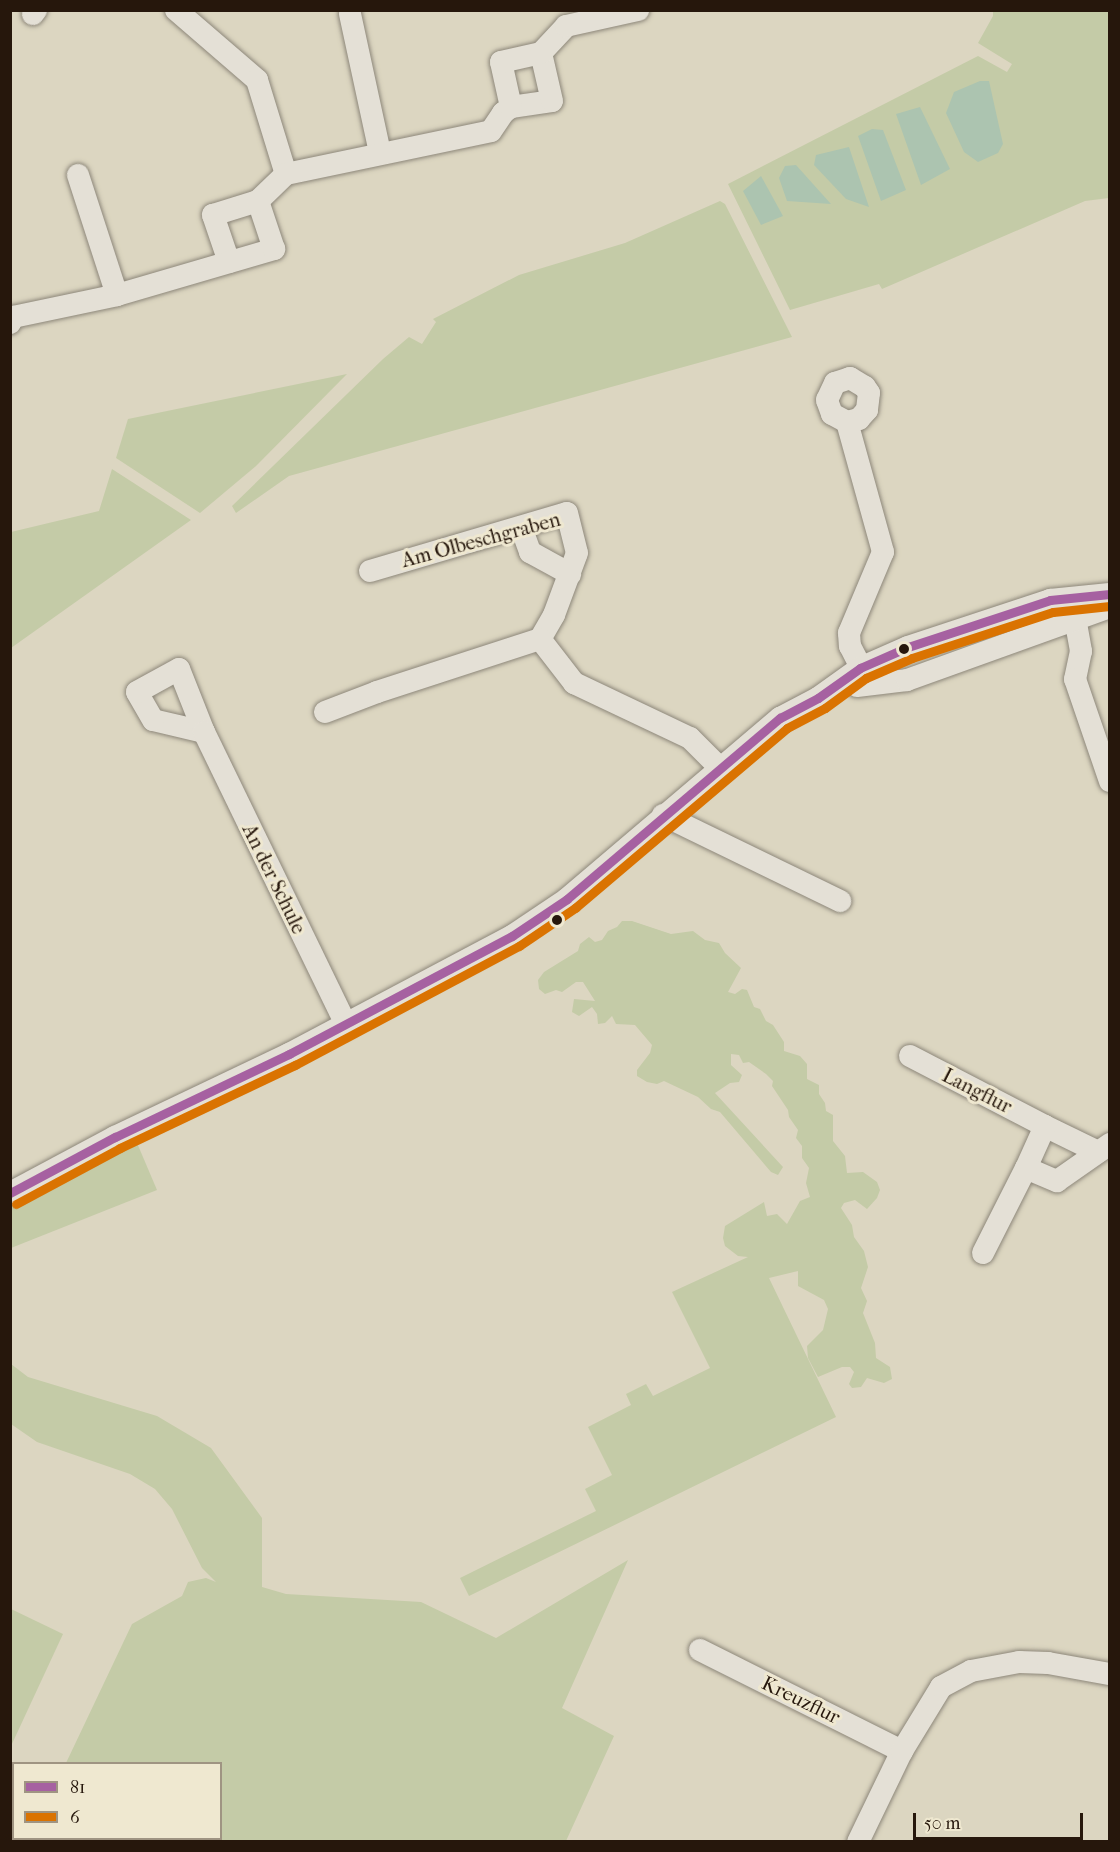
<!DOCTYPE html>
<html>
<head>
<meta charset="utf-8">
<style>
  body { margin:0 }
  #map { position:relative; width:1120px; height:1852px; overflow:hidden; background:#dcd6c1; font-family:"IM FELL French Canon",serif }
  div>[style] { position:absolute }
  .green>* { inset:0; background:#c4cba7 }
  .water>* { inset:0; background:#acc4b0 }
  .roads { filter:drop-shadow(0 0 2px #8d877a) drop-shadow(0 0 2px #8d877a) }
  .street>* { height:22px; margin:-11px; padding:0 11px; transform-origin:11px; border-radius:11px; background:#e4e0d6 }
  .bus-1>* { height:9px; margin:-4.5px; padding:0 4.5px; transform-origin:4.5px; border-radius:4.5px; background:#a661a1 }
  .bus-2>* { height:9px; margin:-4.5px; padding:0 4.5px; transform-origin:4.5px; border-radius:4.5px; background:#da7301 }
  .dots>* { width:16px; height:16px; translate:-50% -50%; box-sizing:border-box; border:3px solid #efe8d0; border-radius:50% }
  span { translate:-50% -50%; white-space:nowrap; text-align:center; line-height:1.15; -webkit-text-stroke:6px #efe8d0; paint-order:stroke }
  .street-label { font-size:20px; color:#26170c }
  .frame { position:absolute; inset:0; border:12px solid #26170c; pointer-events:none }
  .legend { position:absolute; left:12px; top:1762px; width:210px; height:78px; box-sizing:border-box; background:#efe8d0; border:2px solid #9f9482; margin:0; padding:8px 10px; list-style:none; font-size:18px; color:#26170c }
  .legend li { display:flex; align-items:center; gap:12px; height:30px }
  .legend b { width:30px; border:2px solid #9f9482 }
  .scale { position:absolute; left:913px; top:1813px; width:170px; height:27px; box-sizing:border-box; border:3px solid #26170c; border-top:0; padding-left:8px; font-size:18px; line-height:21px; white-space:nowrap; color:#26170c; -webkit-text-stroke:4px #efe8d0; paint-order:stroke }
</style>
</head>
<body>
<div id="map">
  <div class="green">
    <div style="clip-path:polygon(993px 11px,1109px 11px,1109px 198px,1085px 201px,882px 289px,879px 284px,790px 310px,728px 184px,978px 56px,1007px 72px,1012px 64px,978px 43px,993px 16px)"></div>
    <div style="clip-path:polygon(720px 201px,725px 204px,792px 337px,289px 476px,236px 513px,232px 506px,383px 359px,409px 337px,422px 344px,436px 322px,433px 319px,519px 275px,625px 243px)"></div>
    <div style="clip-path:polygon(347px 374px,256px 466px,200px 513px,116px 458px,128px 419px)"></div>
    <div style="clip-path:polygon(112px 469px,191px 520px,11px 648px,11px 532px,99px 511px)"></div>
    <div style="clip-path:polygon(622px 921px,632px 921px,671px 934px,693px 931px,705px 940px,719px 943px,725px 953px,741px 968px,728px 992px,735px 994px,742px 989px,747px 990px,754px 1007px,760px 1009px,766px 1021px,773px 1025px,784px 1042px,784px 1051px,800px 1056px,807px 1064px,807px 1079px,819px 1085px,819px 1094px,825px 1103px,826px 1111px,833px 1115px,833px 1141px,845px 1156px,847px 1173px,863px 1172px,877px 1182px,880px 1190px,877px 1198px,867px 1209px,855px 1200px,844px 1203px,841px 1208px,852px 1225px,854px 1237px,864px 1251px,868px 1267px,861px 1288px,867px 1301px,863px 1313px,875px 1343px,876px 1358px,890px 1367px,892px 1379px,884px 1383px,867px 1378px,861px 1387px,852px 1388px,849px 1384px,854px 1372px,850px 1367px,842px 1367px,818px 1377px,808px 1358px,807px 1346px,823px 1330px,828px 1309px,824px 1300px,798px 1286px,798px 1271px,769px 1278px,836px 1417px,469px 1596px,460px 1578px,596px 1511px,585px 1489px,612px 1475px,588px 1427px,631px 1405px,626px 1394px,646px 1384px,653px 1396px,710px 1368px,672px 1292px,748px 1257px,738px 1256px,725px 1246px,723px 1238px,725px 1226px,764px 1202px,767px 1216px,777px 1214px,787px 1224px,800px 1201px,810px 1197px,806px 1183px,809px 1168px,802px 1158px,802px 1146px,796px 1138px,798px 1130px,789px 1117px,788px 1110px,772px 1086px,773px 1081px,766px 1074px,749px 1062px,743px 1063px,739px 1055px,731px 1054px,731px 1065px,742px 1075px,739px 1082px,730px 1083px,715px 1093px,783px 1167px,778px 1175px,771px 1172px,720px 1112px,711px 1109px,698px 1097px,664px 1081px,657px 1084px,647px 1082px,637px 1076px,637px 1070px,650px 1053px,652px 1045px,635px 1025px,616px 1024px,612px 1016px,605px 1023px,598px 1024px,597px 1014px,592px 1007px,579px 1016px,572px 1012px,574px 999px,595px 1001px,583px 982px,576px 982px,562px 992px,556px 990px,545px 994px,539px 989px,538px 980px,544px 972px,578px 951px,580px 944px,589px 937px,595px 942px,602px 940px,608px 931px,617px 927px)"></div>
    <div style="clip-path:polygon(137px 1143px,157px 1190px,11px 1248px,11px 1207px)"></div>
    <div style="clip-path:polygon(11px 1364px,28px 1377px,157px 1416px,211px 1448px,262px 1518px,262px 1587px,286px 1594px,421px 1602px,496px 1638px,628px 1560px,562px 1708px,614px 1736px,566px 1841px,30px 1841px,31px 1838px,220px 1838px,220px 1764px,66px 1763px,132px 1624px,182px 1596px,188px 1582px,206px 1578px,216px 1582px,202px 1568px,172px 1509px,155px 1489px,130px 1474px,37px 1442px,11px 1424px)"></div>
    <div style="clip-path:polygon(11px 1609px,63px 1634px,11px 1746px)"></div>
  </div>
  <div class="water">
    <div style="clip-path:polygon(980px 81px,989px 81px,1003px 144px,998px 153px,978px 162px,964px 152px,946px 113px,954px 92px)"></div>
    <div style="clip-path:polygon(920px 107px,950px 169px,921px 185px,896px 114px)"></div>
    <div style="clip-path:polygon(872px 129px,883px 130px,906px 190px,881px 201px,858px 136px)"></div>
    <div style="clip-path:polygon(849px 147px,869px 207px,846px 199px,814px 165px,816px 155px)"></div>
    <div style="clip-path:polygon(796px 165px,831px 204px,787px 201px,779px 178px,785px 166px)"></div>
    <div style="clip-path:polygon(761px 176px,783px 216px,761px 225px,743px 191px)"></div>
  </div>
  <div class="roads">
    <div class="street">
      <div style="left:176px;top:10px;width:107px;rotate:40.8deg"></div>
      <div style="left:257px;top:80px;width:98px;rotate:72.9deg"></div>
      <div style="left:33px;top:14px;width:5px;rotate:-53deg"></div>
      <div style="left:350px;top:14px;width:142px;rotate:77.8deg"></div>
      <div style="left:511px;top:107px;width:41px;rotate:-8.3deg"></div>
      <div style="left:552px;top:101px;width:49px;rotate:-102.9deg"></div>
      <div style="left:78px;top:175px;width:126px;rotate:72deg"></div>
      <div style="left:229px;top:262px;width:50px;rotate:-108.8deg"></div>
      <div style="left:213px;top:215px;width:47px;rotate:-17.3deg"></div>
      <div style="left:10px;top:323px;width:7px;rotate:-63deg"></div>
      <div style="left:13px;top:317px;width:106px;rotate:-11.9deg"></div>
      <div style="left:117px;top:295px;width:164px;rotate:-16.3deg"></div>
      <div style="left:274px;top:249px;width:51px;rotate:-108.4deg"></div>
      <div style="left:258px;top:201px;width:39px;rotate:-44deg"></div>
      <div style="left:286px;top:174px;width:209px;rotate:-11.8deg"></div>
      <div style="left:491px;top:131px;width:22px;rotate:-56deg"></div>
      <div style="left:503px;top:113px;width:10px;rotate:-37deg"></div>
      <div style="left:511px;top:107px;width:46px;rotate:-102.5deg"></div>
      <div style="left:501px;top:62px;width:41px;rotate:-12.7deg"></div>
      <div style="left:541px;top:53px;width:37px;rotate:-47deg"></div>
      <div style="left:566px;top:26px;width:74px;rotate:-12.5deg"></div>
      <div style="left:847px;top:422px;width:17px;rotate:-152deg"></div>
      <div style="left:832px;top:414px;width:15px;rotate:-110deg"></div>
      <div style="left:827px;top:400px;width:19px;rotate:-65deg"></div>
      <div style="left:835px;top:383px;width:16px;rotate:-18deg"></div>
      <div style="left:850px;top:378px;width:17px;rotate:31deg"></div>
      <div style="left:865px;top:387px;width:7px;rotate:56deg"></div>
      <div style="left:869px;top:393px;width:17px;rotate:97deg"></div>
      <div style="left:867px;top:410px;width:12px;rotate:132deg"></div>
      <div style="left:859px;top:419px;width:12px;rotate:166deg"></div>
      <div style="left:847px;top:422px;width:135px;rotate:74.5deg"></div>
      <div style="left:883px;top:552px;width:88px;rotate:112.8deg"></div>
      <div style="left:849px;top:633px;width:13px;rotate:86deg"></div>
      <div style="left:850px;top:646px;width:42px;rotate:62.8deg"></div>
      <div style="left:521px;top:527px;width:27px;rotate:70deg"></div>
      <div style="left:530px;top:552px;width:46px;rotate:28.8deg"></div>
      <div style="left:370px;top:571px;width:205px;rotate:-16.4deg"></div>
      <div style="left:567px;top:513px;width:41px;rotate:76deg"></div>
      <div style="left:577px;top:553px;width:66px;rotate:110.4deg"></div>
      <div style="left:554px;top:615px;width:28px;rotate:120deg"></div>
      <div style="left:540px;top:639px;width:56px;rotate:52.3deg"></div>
      <div style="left:574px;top:683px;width:128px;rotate:25.4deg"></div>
      <div style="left:690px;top:738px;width:41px;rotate:45deg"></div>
      <div style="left:1073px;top:607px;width:45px;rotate:79.7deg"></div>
      <div style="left:1081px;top:651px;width:29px;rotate:102deg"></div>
      <div style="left:1075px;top:679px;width:108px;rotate:71.1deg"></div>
      <div style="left:857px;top:686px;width:50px;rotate:-6.8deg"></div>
      <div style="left:907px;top:680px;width:216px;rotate:-19.8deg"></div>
      <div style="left:325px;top:712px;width:56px;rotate:-21deg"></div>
      <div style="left:377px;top:692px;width:171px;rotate:-18deg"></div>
      <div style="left:204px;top:732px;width:52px;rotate:-166.8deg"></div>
      <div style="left:153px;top:720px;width:32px;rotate:-120deg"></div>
      <div style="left:137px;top:692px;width:48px;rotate:-28.7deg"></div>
      <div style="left:179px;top:669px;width:68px;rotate:68.4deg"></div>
      <div style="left:204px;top:732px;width:326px;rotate:64.1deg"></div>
      <div style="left:663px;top:815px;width:197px;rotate:25.9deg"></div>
      <div style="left:910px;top:1056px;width:152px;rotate:27.4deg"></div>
      <div style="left:1098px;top:1152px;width:59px;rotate:-153.9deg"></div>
      <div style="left:1045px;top:1126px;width:46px;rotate:114.3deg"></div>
      <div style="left:1026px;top:1168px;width:34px;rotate:23deg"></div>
      <div style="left:1057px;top:1181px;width:65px;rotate:-34.9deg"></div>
      <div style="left:10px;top:1193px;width:119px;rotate:-28.1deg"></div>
      <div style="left:115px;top:1137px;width:193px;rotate:-25.5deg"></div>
      <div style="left:289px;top:1054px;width:252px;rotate:-27.9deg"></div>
      <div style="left:512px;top:936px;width:66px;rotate:-33.9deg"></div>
      <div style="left:567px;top:899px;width:280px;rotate:-40.4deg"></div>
      <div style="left:780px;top:718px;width:43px;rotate:-27.8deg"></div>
      <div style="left:818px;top:698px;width:52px;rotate:-35.5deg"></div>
      <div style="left:860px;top:668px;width:52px;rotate:-23.6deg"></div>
      <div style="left:908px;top:647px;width:150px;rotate:-18.3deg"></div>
      <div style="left:1050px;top:600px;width:60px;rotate:-5.7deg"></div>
      <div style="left:983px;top:1253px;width:95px;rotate:-63.2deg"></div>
      <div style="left:700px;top:1650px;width:226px;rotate:26.6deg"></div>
      <div style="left:858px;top:1842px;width:101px;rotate:-64.2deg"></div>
      <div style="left:902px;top:1751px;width:75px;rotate:-58.6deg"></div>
      <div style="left:941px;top:1687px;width:34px;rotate:-28deg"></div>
      <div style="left:971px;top:1671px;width:49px;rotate:-10.6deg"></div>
      <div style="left:1019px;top:1662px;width:29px;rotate:2deg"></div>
      <div style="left:1048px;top:1663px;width:63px;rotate:10.1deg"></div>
    </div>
  </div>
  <div class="bus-1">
    <div style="left:10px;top:1193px;width:119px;rotate:-28.1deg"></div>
    <div style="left:115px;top:1137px;width:193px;rotate:-25.5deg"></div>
    <div style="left:289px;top:1054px;width:252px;rotate:-27.9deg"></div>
    <div style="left:512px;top:936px;width:66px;rotate:-33.9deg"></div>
    <div style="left:567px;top:899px;width:280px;rotate:-40.4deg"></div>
    <div style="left:780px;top:718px;width:43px;rotate:-27.8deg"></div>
    <div style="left:818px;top:698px;width:52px;rotate:-35.5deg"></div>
    <div style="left:860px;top:668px;width:52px;rotate:-23.6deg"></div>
    <div style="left:908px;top:647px;width:150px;rotate:-18.3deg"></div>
    <div style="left:1050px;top:600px;width:60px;rotate:-5.7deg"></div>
  </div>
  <div class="bus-2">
    <div style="left:16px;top:1204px;width:118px;rotate:-28.3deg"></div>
    <div style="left:120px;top:1148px;width:194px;rotate:-25.4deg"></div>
    <div style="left:295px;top:1065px;width:254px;rotate:-28deg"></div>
    <div style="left:519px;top:946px;width:68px;rotate:-34.2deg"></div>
    <div style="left:575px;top:908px;width:278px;rotate:-40.3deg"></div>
    <div style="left:787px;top:728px;width:43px;rotate:-27.8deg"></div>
    <div style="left:825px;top:708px;width:51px;rotate:-36.2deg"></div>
    <div style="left:866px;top:678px;width:50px;rotate:-23.5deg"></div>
    <div style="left:912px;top:658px;width:148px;rotate:-18.1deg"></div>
    <div style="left:1053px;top:612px;width:57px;rotate:-6deg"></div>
  </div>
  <div class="dots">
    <div style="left:904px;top:649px;background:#26170c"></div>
    <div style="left:557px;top:920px;background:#26170c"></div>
  </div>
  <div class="street-label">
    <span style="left:481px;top:540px;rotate:-15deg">Am Olbeschgraben</span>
    <span style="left:274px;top:879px;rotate:64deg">An der Schule</span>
    <span style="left:977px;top:1091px;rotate:27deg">Langflur</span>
    <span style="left:801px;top:1700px;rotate:26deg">Kreuzflur</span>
  </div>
  <div class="frame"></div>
  <ul class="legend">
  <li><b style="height:8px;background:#a661a1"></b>81</li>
  <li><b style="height:8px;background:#da7301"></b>6</li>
  </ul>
  <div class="scale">50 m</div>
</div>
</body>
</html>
